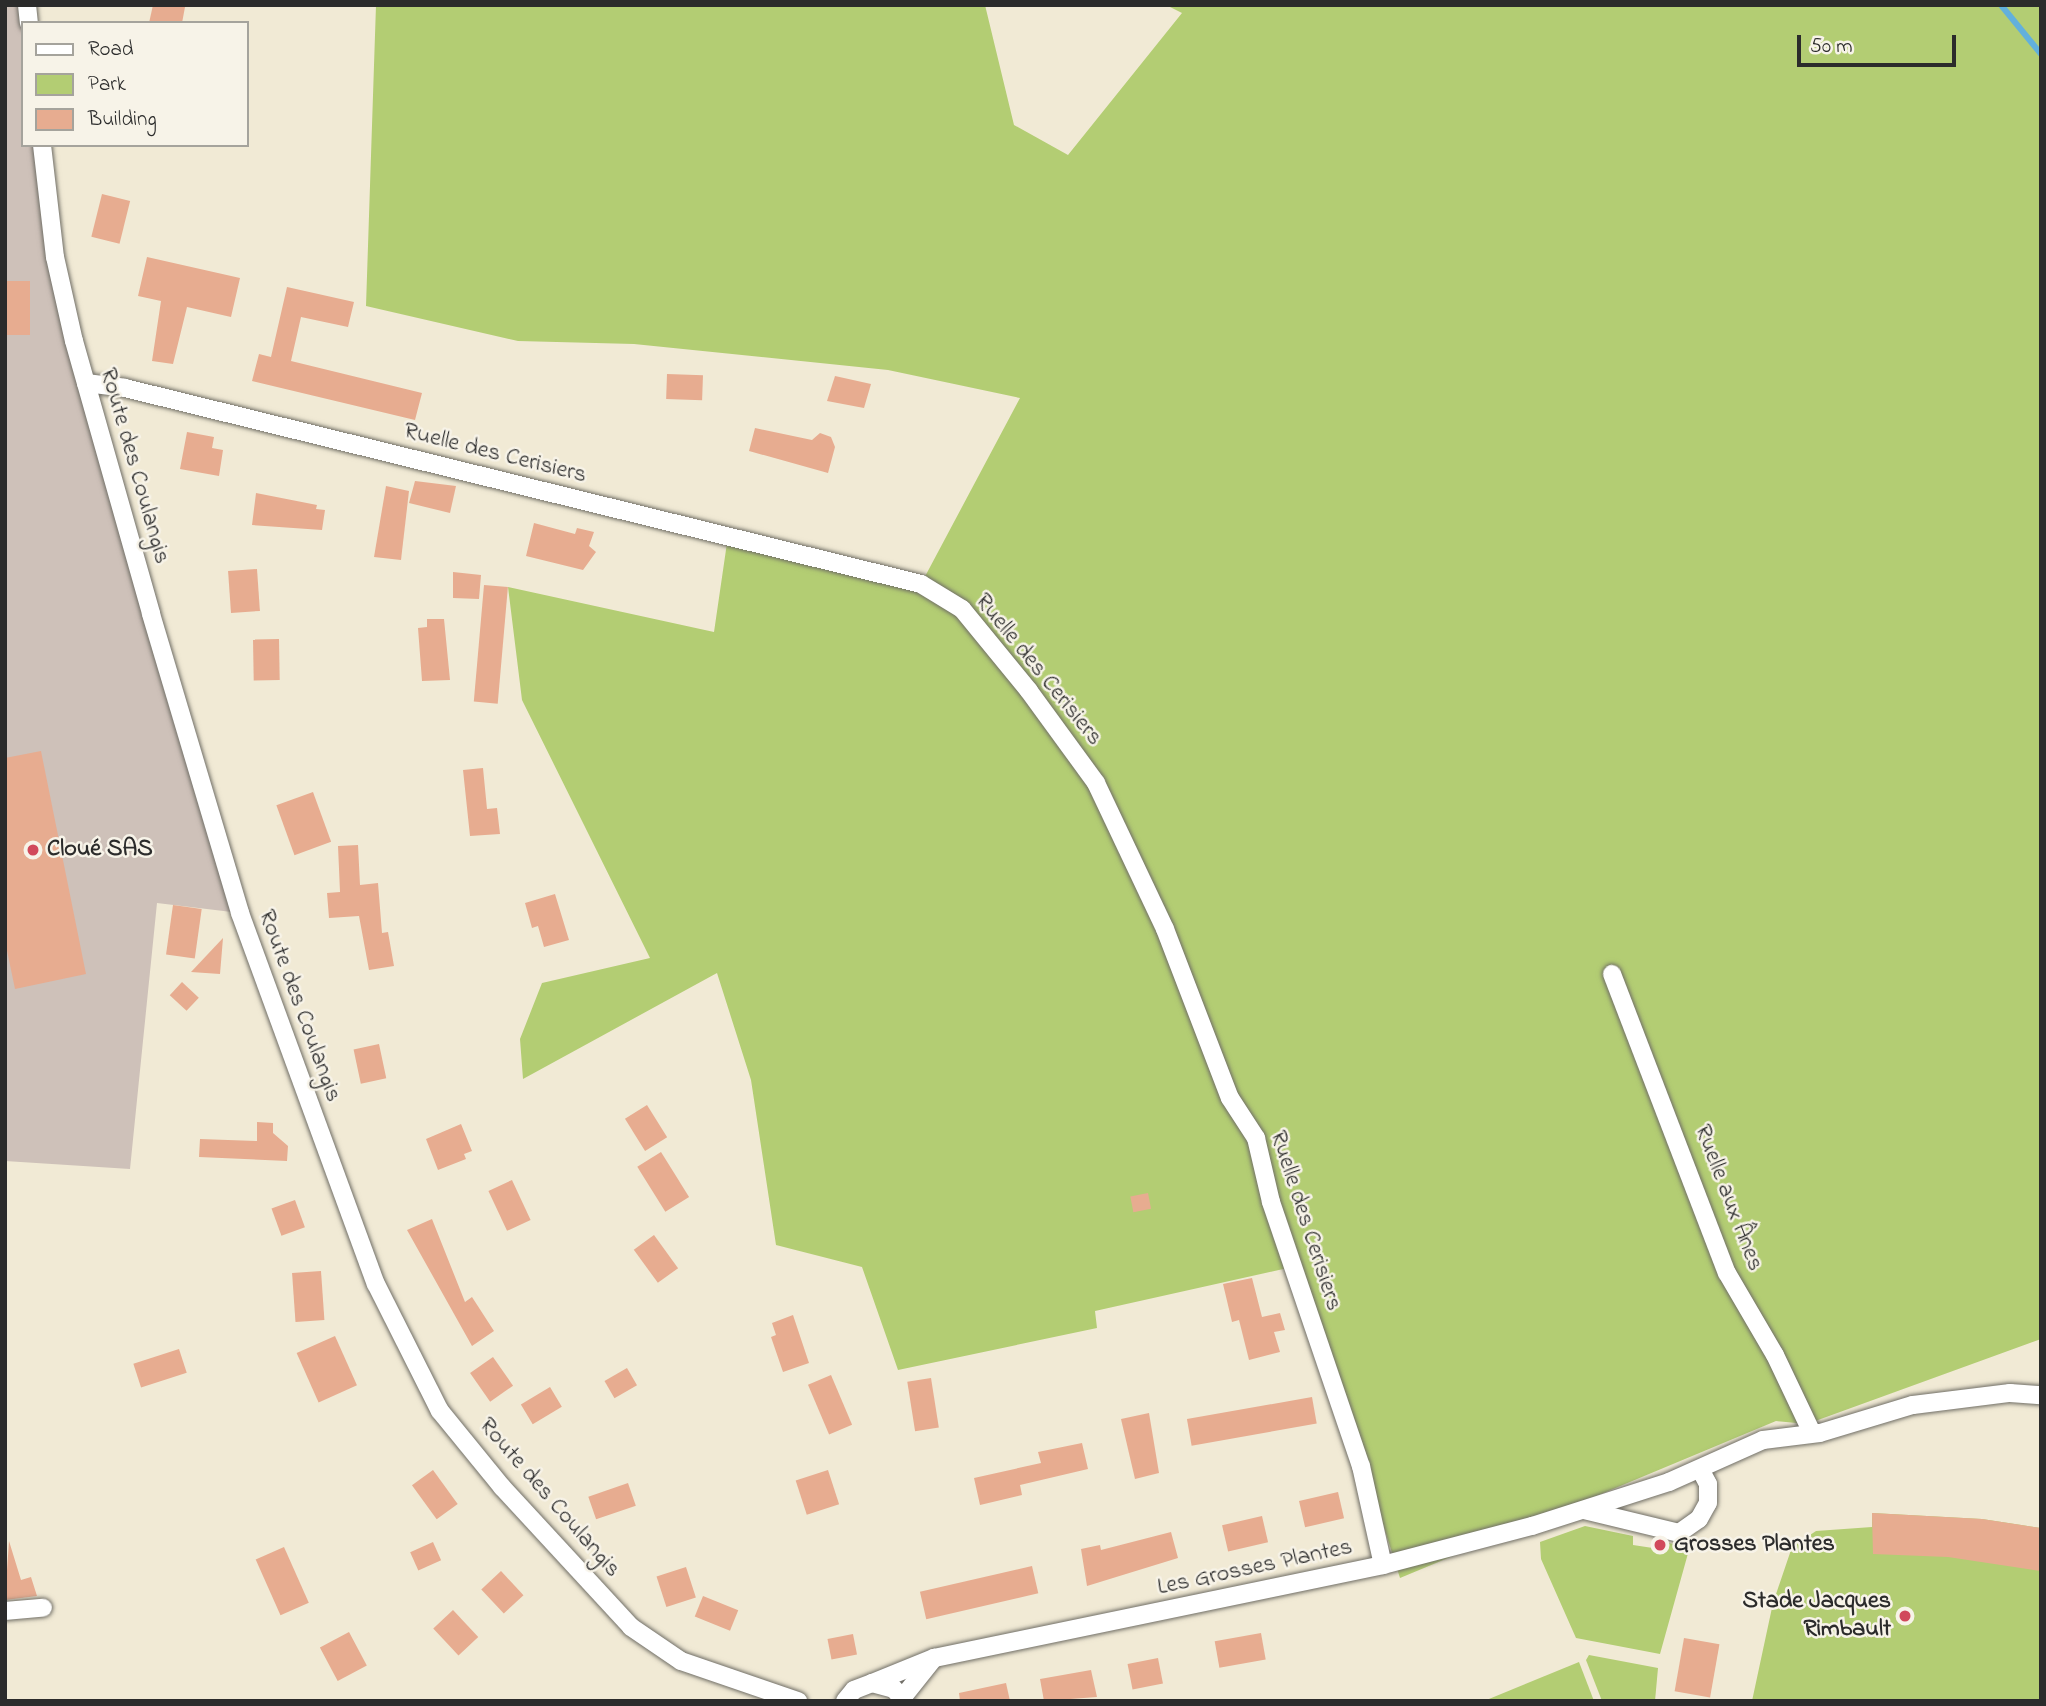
<!DOCTYPE html>
<html>
<head>
<meta charset="utf-8">
<style>
  body { margin:0 }
  #map { position:relative; width:2046px; height:1706px; overflow:hidden; background:#f1ead5; font-family:"Indie Flower",sans-serif }
  div>[style] { position:absolute }
  .industrial>* { inset:0; background:#cec1b9 }
  .green>* { inset:0; background:#b3cd73 }
  .stream>* { height:6px; margin:-3px; padding:0 3px; transform-origin:3px; border-radius:3px; background:#62b0dc }
  .building>* { inset:0; background:#e7ac90; transform-origin:0 0 }
  .roads { filter:drop-shadow(0 0 2px #706e66) drop-shadow(0 0 2px #706e66) }
  .minor>* { height:18px; margin:-9px; padding:0 9px; transform-origin:9px; border-radius:9px; background:#fff }
  .dots>* { width:19px; height:19px; translate:-50% -50%; box-sizing:border-box; border:4px solid #f7f3e8; border-radius:50% }
  span { translate:-50% -50%; white-space:nowrap; text-align:center; line-height:1.15; -webkit-text-stroke:5px #f7f3e8; paint-order:stroke }
  .street-label { font-size:24px; color:#2b2b2b }
  .poi-label { font-size:24px; color:#2b2b2b; font-weight:700 }
  .left { translate:0 -50%; text-align:left }
  .right { translate:-100% -50%; text-align:right }
  .frame { position:absolute; inset:0; border:7px solid #2b2b2b; pointer-events:none }
  .legend { position:absolute; left:21px; top:21px; width:228px; height:126px; box-sizing:border-box; background:#f7f3e8; border:2px solid #a5a39c; margin:0; padding:9px 12px; list-style:none; font-size:21px; color:#2b2b2b }
  .legend li { display:flex; align-items:center; gap:14px; height:35px }
  .legend b { width:35px; border:2px solid #a5a39c }
  .scale { position:absolute; left:1797px; top:35px; width:159px; height:32px; box-sizing:border-box; border:4px solid #2b2b2b; border-top:0; padding-left:9px; font-size:21px; line-height:24px; white-space:nowrap; color:#2b2b2b; -webkit-text-stroke:5px #f7f3e8; paint-order:stroke }
</style>
</head>
<body>
<div id="map">
  <div class="industrial">
    <div style="clip-path:polygon(5px 5px,27px 5px,23px 145px,42px 145px,55px 257px,240px 913px,157px 903px,130px 1169px,5px 1161px)"></div>
  </div>
  <div class="green">
    <div style="clip-path:polygon(376px 5px,985px 5px,1014px 125px,1068px 155px,1182px 13px,1166px 5px,2041px 5px,2041px 1339px,1807px 1424px,1776px 1421px,1400px 1578px,1301px 1265px,1095px 1311px,1097px 1328px,898px 1370px,862px 1267px,776px 1245px,751px 1080px,717px 973px,523px 1079px,520px 1039px,542px 983px,650px 958px,522px 700px,508px 587px,714px 632px,728px 536px,921px 584px,1020px 398px,888px 370px,634px 344px,518px 341px,366px 306px)"></div>
    <div style="clip-path:polygon(1872px 1513px,1982px 1519px,2041px 1528px,2041px 1701px,1752px 1701px,1773px 1603px,1792px 1547px,1816px 1531px,1872px 1527px)"></div>
    <div style="clip-path:polygon(1585px 1526px,1633px 1536px,1633px 1545px,1666px 1550px,1669px 1543px,1683px 1546px,1692px 1539px,1660px 1654px,1576px 1638px,1541px 1559px,1540px 1542px)"></div>
    <div style="clip-path:polygon(1589px 1655px,1658px 1668px,1655px 1701px,1602px 1701px,1586px 1660px)"></div>
    <div style="clip-path:polygon(1579px 1662px,1594px 1701px,1484px 1701px)"></div>
  </div>
  <div class="stream">
    <div style="left:2001px;top:5px;width:63px;rotate:50.8deg"></div>
  </div>
  <div class="building">
    <div style="clip-path:polygon(153px 5px,185px 7px,182px 23px,149px 23px)"></div>
    <div style="left:102px;top:194px;width:29px;height:44px;rotate:14deg"></div>
    <div style="clip-path:polygon(147px 257px,240px 278px,231px 317px,187px 307px,173px 364px,152px 361px,161px 301px,138px 296px)"></div>
    <div style="left:5px;top:281px;width:25px;height:54px"></div>
    <div style="clip-path:polygon(287px 287px,354px 302px,348px 327px,301px 317px,291px 361px,422px 393px,415px 420px,252px 381px,259px 354px,271px 357px)"></div>
    <div style="left:667px;top:374px;width:36px;height:25px;rotate:2deg"></div>
    <div style="clip-path:polygon(835px 376px,871px 384px,864px 408px,827px 401px)"></div>
    <div style="clip-path:polygon(755px 428px,812px 440px,820px 433px,831px 437px,835px 447px,828px 473px,749px 451px)"></div>
    <div style="clip-path:polygon(187px 432px,214px 437px,212px 448px,223px 450px,219px 476px,180px 469px)"></div>
    <div style="clip-path:polygon(415px 481px,456px 486px,450px 513px,409px 503px)"></div>
    <div style="clip-path:polygon(386px 486px,409px 491px,401px 560px,374px 557px)"></div>
    <div style="clip-path:polygon(256px 493px,317px 505px,316px 509px,325px 510px,322px 530px,252px 525px)"></div>
    <div style="clip-path:polygon(534px 523px,575px 534px,577px 528px,594px 532px,589px 546px,596px 552px,583px 570px,526px 556px)"></div>
    <div style="left:257px;top:569px;width:42px;height:29px;rotate:86deg"></div>
    <div style="clip-path:polygon(453px 572px,481px 575px,479px 599px,453px 598px)"></div>
    <div style="left:484px;top:585px;width:24px;height:117px;rotate:5deg"></div>
    <div style="clip-path:polygon(427px 619px,444px 619px,450px 680px,422px 681px,418px 628px,427px 627px)"></div>
    <div style="left:279px;top:639px;width:41px;height:26px;rotate:89deg"></div>
    <div style="clip-path:polygon(41px 751px,86px 974px,15px 989px,5px 941px,5px 758px)"></div>
    <div style="clip-path:polygon(483px 768px,487px 809px,497px 808px,500px 834px,470px 836px,463px 770px)"></div>
    <div style="left:313px;top:792px;width:53px;height:39px;rotate:70deg"></div>
    <div style="clip-path:polygon(358px 845px,360px 885px,378px 883px,382px 933px,388px 932px,394px 966px,369px 970px,359px 916px,329px 918px,327px 893px,340px 892px,338px 846px)"></div>
    <div style="clip-path:polygon(555px 894px,569px 940px,544px 947px,538px 926px,532px 928px,525px 903px)"></div>
    <div style="left:173px;top:905px;width:29px;height:50px;rotate:8deg"></div>
    <div style="clip-path:polygon(223px 938px,220px 974px,191px 972px)"></div>
    <div style="left:182px;top:982px;width:23px;height:18px;rotate:43deg"></div>
    <div style="left:379px;top:1044px;width:35px;height:26px;rotate:78deg"></div>
    <div style="left:647px;top:1105px;width:38px;height:26px;rotate:58deg"></div>
    <div style="clip-path:polygon(257px 1122px,273px 1123px,273px 1133px,288px 1146px,287px 1161px,199px 1157px,200px 1139px,257px 1141px)"></div>
    <div style="clip-path:polygon(461px 1124px,472px 1151px,464px 1154px,466px 1159px,438px 1170px,426px 1139px)"></div>
    <div style="left:661px;top:1152px;width:53px;height:28px;rotate:58deg"></div>
    <div style="left:512px;top:1180px;width:44px;height:26px;rotate:65deg"></div>
    <div style="left:1148px;top:1193px;width:16px;height:18px;rotate:79deg"></div>
    <div style="left:295px;top:1200px;width:29px;height:25px;rotate:70deg"></div>
    <div style="clip-path:polygon(432px 1219px,465px 1302px,472px 1297px,494px 1331px,472px 1346px,407px 1230px)"></div>
    <div style="left:654px;top:1235px;width:41px;height:25px;rotate:54deg"></div>
    <div style="left:321px;top:1271px;width:49px;height:29px;rotate:86deg"></div>
    <div style="clip-path:polygon(1252px 1278px,1262px 1317px,1280px 1313px,1285px 1330px,1274px 1332px,1280px 1352px,1249px 1360px,1239px 1320px,1232px 1322px,1223px 1284px)"></div>
    <div style="clip-path:polygon(793px 1315px,809px 1363px,783px 1372px,771px 1337px,776px 1335px,772px 1323px)"></div>
    <div style="left:335px;top:1336px;width:54px;height:42px;rotate:66deg"></div>
    <div style="left:179px;top:1349px;width:25px;height:48px;rotate:72deg"></div>
    <div style="left:493px;top:1357px;width:35px;height:28px;rotate:55deg"></div>
    <div style="left:627px;top:1368px;width:20px;height:26px;rotate:60deg"></div>
    <div style="left:831px;top:1375px;width:54px;height:25px;rotate:67deg"></div>
    <div style="left:931px;top:1378px;width:50px;height:24px;rotate:81deg"></div>
    <div style="left:550px;top:1387px;width:23px;height:34px;rotate:59deg"></div>
    <div style="left:1312px;top:1397px;width:27px;height:127px;rotate:80deg"></div>
    <div style="clip-path:polygon(1149px 1413px,1159px 1473px,1135px 1479px,1121px 1419px)"></div>
    <div style="clip-path:polygon(1082px 1443px,1088px 1469px,1020px 1485px,1022px 1495px,980px 1505px,974px 1478px,1041px 1463px,1038px 1452px)"></div>
    <div style="left:433px;top:1470px;width:42px;height:26px;rotate:54deg"></div>
    <div style="left:828px;top:1470px;width:36px;height:34px;rotate:72deg"></div>
    <div style="left:628px;top:1483px;width:24px;height:42px;rotate:71deg"></div>
    <div style="left:1338px;top:1492px;width:27px;height:40px;rotate:77deg"></div>
    <div style="clip-path:polygon(1872px 1513px,1982px 1519px,2041px 1528px,2041px 1571px,1948px 1557px,1873px 1554px)"></div>
    <div style="left:1262px;top:1516px;width:27px;height:41px;rotate:77deg"></div>
    <div style="clip-path:polygon(1171px 1532px,1178px 1558px,1087px 1586px,1081px 1549px,1100px 1545px,1101px 1550px)"></div>
    <div style="clip-path:polygon(9px 1541px,21px 1580px,31px 1577px,37px 1596px,5px 1600px)"></div>
    <div style="left:433px;top:1542px;width:20px;height:25px;rotate:66deg"></div>
    <div style="left:284px;top:1547px;width:61px;height:31px;rotate:66deg"></div>
    <div style="left:1032px;top:1566px;width:28px;height:115px;rotate:77deg"></div>
    <div style="left:686px;top:1567px;width:32px;height:31px;rotate:72deg"></div>
    <div style="left:501px;top:1571px;width:33px;height:27px;rotate:47deg"></div>
    <div style="left:703px;top:1596px;width:38px;height:22px;rotate:22deg"></div>
    <div style="left:453px;top:1610px;width:37px;height:27px;rotate:47deg"></div>
    <div style="left:349px;top:1632px;width:38px;height:33px;rotate:62deg"></div>
    <div style="left:1261px;top:1633px;width:27px;height:47px;rotate:80deg"></div>
    <div style="left:853px;top:1634px;width:21px;height:26px;rotate:79deg"></div>
    <div style="left:1684px;top:1638px;width:36px;height:54px;rotate:10deg"></div>
    <div style="left:1158px;top:1658px;width:26px;height:31px;rotate:79deg"></div>
    <div style="clip-path:polygon(1091px 1670px,1097px 1697px,1044px 1701px,1040px 1679px)"></div>
    <div style="clip-path:polygon(1006px 1683px,1010px 1701px,960px 1701px,959px 1693px)"></div>
  </div>
  <div class="roads">
    <div class="minor">
      <div style="left:27px;top:5px;width:18px;rotate:84deg"></div>
      <div style="left:42px;top:145px;width:113px;rotate:83.4deg"></div>
      <div style="left:55px;top:257px;width:86px;rotate:77.3deg"></div>
      <div style="left:74px;top:341px;width:284px;rotate:74.2deg"></div>
      <div style="left:151px;top:614px;width:312px;rotate:73.4deg"></div>
      <div style="left:240px;top:913px;width:395px;rotate:69.9deg"></div>
      <div style="left:376px;top:1284px;width:142px;rotate:63.3deg"></div>
      <div style="left:440px;top:1411px;width:98px;rotate:50.8deg"></div>
      <div style="left:502px;top:1487px;width:190px;rotate:47.3deg"></div>
      <div style="left:631px;top:1627px;width:60px;rotate:34.2deg"></div>
      <div style="left:681px;top:1661px;width:124px;rotate:18.9deg"></div>
      <div style="left:86px;top:383px;width:39px;rotate:7deg"></div>
      <div style="left:125px;top:388px;width:820px;rotate:13.83deg"></div>
      <div style="left:921px;top:584px;width:48px;rotate:31.4deg"></div>
      <div style="left:962px;top:609px;width:106px;rotate:50.7deg"></div>
      <div style="left:1029px;top:691px;width:114px;rotate:53.9deg"></div>
      <div style="left:1096px;top:783px;width:161px;rotate:64.7deg"></div>
      <div style="left:1165px;top:929px;width:181px;rotate:69deg"></div>
      <div style="left:1230px;top:1098px;width:48px;rotate:57deg"></div>
      <div style="left:1256px;top:1138px;width:66px;rotate:76.8deg"></div>
      <div style="left:1271px;top:1202px;width:279px;rotate:71.2deg"></div>
      <div style="left:1361px;top:1466px;width:101px;rotate:77.5deg"></div>
      <div style="left:1612px;top:974px;width:320px;rotate:69deg"></div>
      <div style="left:1727px;top:1273px;width:95px;rotate:59.7deg"></div>
      <div style="left:1775px;top:1355px;width:86px;rotate:64.6deg"></div>
      <div style="left:1584px;top:1510px;width:98px;rotate:13.6deg"></div>
      <div style="left:1679px;top:1533px;width:24px;rotate:-35deg"></div>
      <div style="left:1699px;top:1519px;width:18px;rotate:-61deg"></div>
      <div style="left:1708px;top:1503px;width:19px;rotate:-90deg"></div>
      <div style="left:1708px;top:1484px;width:17px;rotate:-118deg"></div>
      <div style="left:5px;top:1611px;width:38px;rotate:-5deg"></div>
      <div style="left:872px;top:1683px;width:67px;rotate:-22deg"></div>
      <div style="left:934px;top:1658px;width:459px;rotate:-11.7deg"></div>
      <div style="left:1383px;top:1565px;width:154px;rotate:-14.7deg"></div>
      <div style="left:1532px;top:1526px;width:144px;rotate:-17.8deg"></div>
      <div style="left:1669px;top:1482px;width:103px;rotate:-24.1deg"></div>
      <div style="left:1763px;top:1440px;width:57px;rotate:-7deg"></div>
      <div style="left:1820px;top:1433px;width:97px;rotate:-16.8deg"></div>
      <div style="left:1913px;top:1405px;width:98px;rotate:-7.1deg"></div>
      <div style="left:2010px;top:1393px;width:31px;rotate:4deg"></div>
      <div style="left:903px;top:1697px;width:50px;rotate:-51.5deg"></div>
      <div style="left:845px;top:1701px;width:14px;rotate:-51deg"></div>
      <div style="left:854px;top:1690px;width:19px;rotate:-21deg"></div>
      <div style="left:872px;top:1683px;width:23px;rotate:15deg"></div>
      <div style="left:894px;top:1689px;width:16px;rotate:50deg"></div>
    </div>
  </div>
  <div class="dots">
    <div style="left:33px;top:850px;background:#d1495b"></div>
    <div style="left:1660px;top:1545px;background:#d1495b"></div>
    <div style="left:1905px;top:1616px;background:#d1495b"></div>
  </div>
  <div class="street-label">
    <span style="left:495px;top:454px;rotate:14deg">Ruelle des Cerisiers</span>
    <span style="left:134px;top:466px;rotate:74deg">Route des Coulangis</span>
    <span style="left:1038px;top:670px;rotate:51deg">Ruelle des Cerisiers</span>
    <span style="left:299px;top:1006px;rotate:70deg">Route des Coulangis</span>
    <span style="left:1728px;top:1198px;rotate:69deg">Ruelle aux Ânes</span>
    <span style="left:1305px;top:1221px;rotate:72deg">Ruelle des Cerisiers</span>
    <span style="left:549px;top:1498px;rotate:49deg">Route des Coulangis</span>
    <span style="left:1255px;top:1568px;rotate:-12deg">Les Grosses Plantes</span>
  </div>
  <div class="poi-label">
    <span class="left" style="left:47px;top:850px">Cloué SAS</span>
    <span class="left" style="left:1674px;top:1545px">Grosses Plantes</span>
    <span class="right" style="left:1891px;top:1616px">Stade Jacques<br>Rimbault</span>
  </div>
  <div class="frame"></div>
  <ul class="legend">
  <li><b style="height:9px;background:#fff"></b>Road</li>
  <li><b style="height:19px;background:#b3cd73"></b>Park</li>
  <li><b style="height:19px;background:#e7ac90"></b>Building</li>
  </ul>
  <div class="scale">50 m</div>
</div>
</body>
</html>
